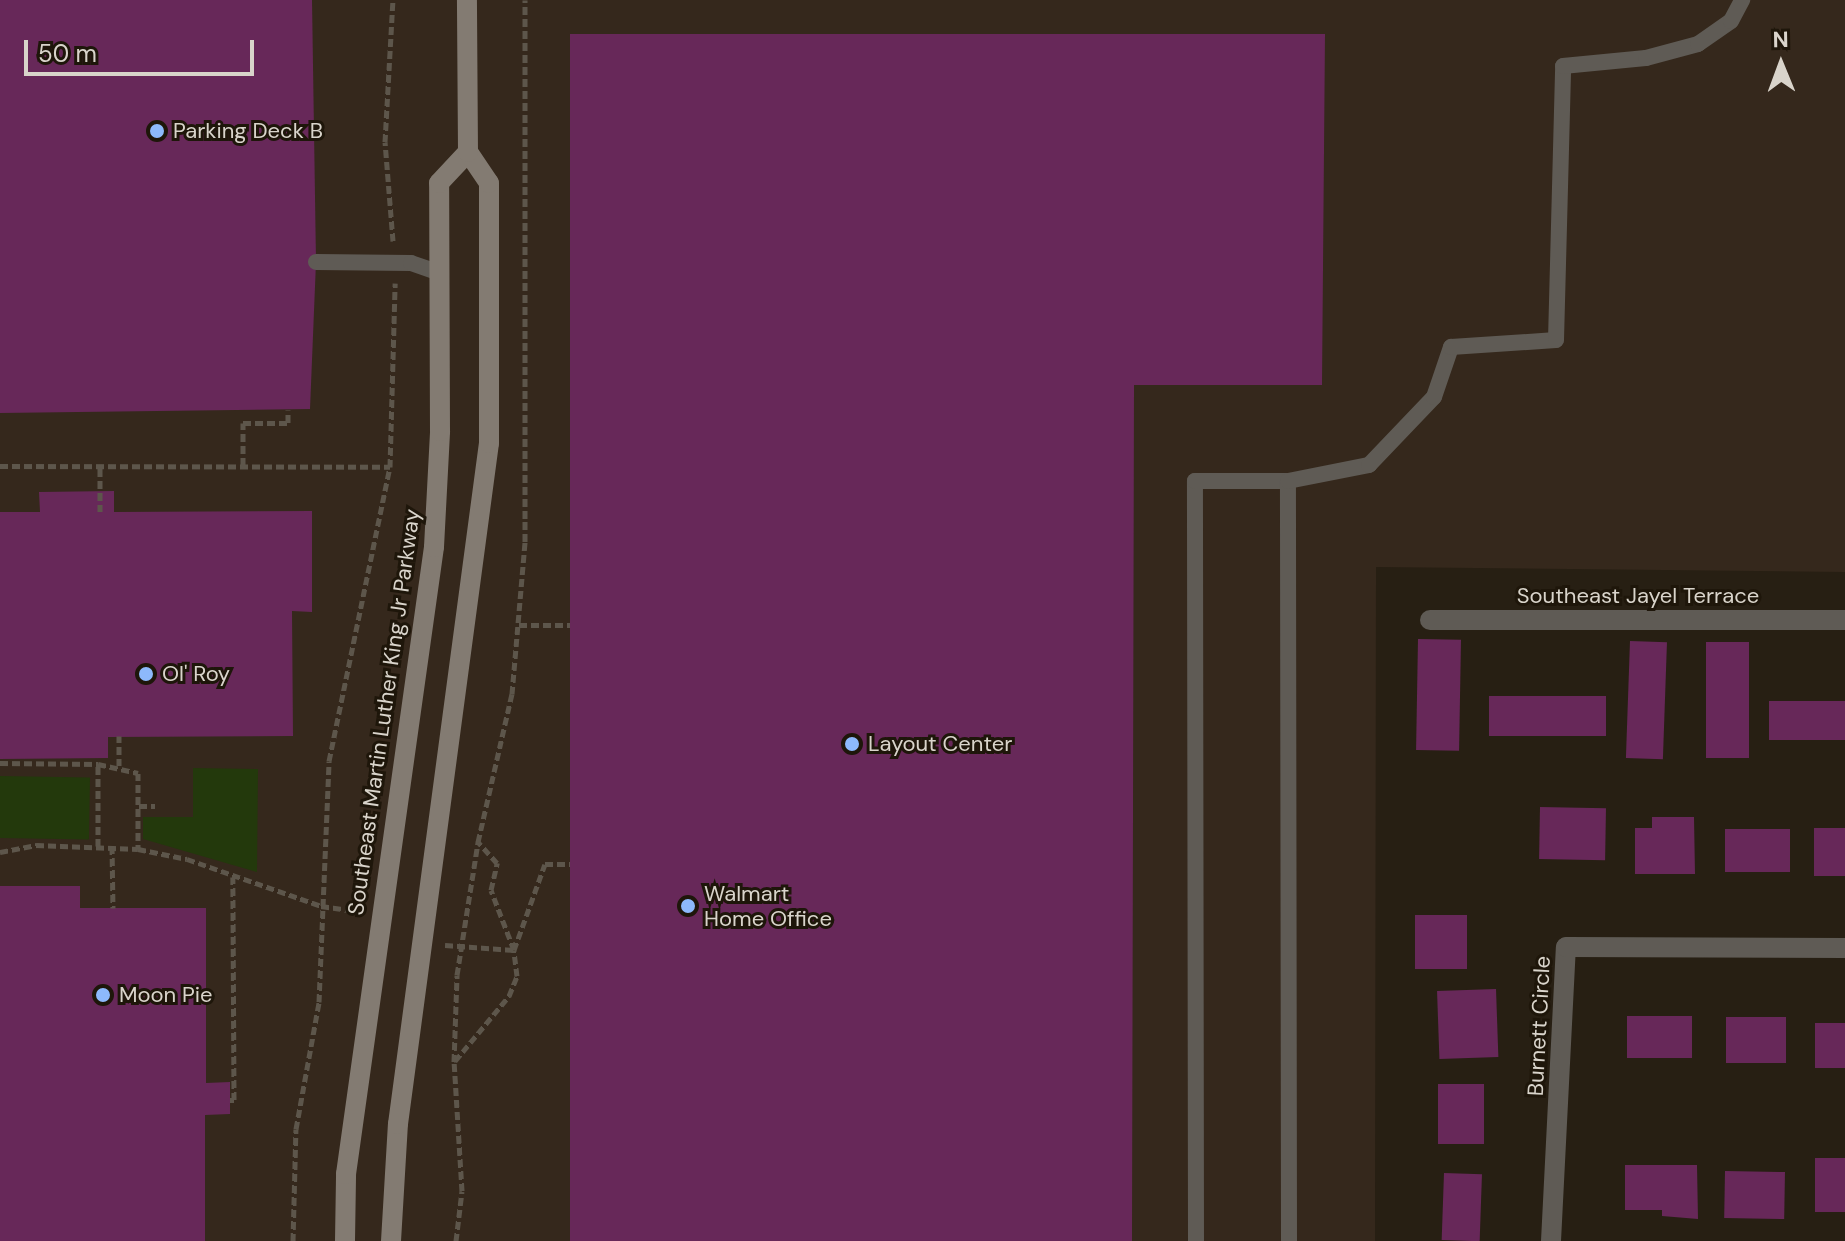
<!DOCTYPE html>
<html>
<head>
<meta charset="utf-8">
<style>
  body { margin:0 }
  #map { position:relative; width:1845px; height:1241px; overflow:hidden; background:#271f13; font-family:"DM Sans",sans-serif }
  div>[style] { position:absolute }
  .commercial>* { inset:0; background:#35281c }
  .green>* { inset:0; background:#23390c; transform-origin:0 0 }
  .building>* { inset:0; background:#672859; transform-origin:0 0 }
  .path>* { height:5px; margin-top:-2.5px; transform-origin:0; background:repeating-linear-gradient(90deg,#5d564b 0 8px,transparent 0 12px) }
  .lane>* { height:16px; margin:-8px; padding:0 8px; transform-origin:8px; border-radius:8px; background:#5f5b55 }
  .street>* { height:20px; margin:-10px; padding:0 10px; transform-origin:10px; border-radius:10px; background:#5f5b55 }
  .secondary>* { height:20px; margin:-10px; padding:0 10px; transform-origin:10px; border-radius:10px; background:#837b72 }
  .dots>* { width:22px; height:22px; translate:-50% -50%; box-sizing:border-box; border:4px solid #1e160a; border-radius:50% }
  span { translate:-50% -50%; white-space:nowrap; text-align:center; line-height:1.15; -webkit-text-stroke:6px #1e160a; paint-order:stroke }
  .poi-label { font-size:22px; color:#d9d4cb }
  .left { translate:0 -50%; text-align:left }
  .street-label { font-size:22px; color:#d9d4cb }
  .north { position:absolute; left:1741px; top:24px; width:80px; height:80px; -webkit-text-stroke:6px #1e160a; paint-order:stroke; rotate:359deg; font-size:22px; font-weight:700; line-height:32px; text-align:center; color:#d9d4cb }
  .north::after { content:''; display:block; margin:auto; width:28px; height:36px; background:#d9d4cb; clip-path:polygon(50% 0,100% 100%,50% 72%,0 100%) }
  .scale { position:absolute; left:24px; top:40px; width:230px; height:36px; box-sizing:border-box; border:4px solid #d9d4cb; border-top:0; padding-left:10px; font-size:24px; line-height:28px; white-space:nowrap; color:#d9d4cb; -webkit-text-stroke:6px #1e160a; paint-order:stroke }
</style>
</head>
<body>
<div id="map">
  <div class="commercial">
    <div style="clip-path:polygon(0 0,1845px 0,1845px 572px,1376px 567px,1375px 1241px,0 1241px)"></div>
  </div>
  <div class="green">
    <div style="clip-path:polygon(193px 768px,258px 769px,257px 872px,143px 839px,143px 817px,193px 817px)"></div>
    <div style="left:0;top:776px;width:90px;height:62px;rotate:1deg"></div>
  </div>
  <div class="building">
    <div style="clip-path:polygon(0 0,312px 0,316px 262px,310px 409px,0 413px)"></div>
    <div style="clip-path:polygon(570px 34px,1325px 34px,1322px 385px,1134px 385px,1132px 1241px,570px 1241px)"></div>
    <div style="clip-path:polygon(114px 491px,114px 512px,312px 511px,312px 612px,292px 611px,293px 736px,108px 737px,108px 758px,0 759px,0 512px,40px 512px,39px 492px)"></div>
    <div style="left:1418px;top:639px;width:43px;height:111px;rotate:1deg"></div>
    <div style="left:1630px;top:641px;width:37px;height:117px;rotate:2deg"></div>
    <div style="left:1706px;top:642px;width:43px;height:116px"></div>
    <div style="left:1489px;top:696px;width:117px;height:40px"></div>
    <div style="left:1769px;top:701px;width:76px;height:39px"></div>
    <div style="left:1540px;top:807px;width:66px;height:52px;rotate:1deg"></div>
    <div style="clip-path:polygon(1652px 817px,1694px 817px,1695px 874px,1635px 874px,1635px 828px,1652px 828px)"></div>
    <div style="left:1814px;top:828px;width:31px;height:48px"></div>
    <div style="left:1725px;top:829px;width:65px;height:43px"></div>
    <div style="clip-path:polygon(0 886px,80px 886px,80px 908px,206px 908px,206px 1083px,230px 1082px,230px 1114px,205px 1115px,205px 1241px,0 1241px)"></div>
    <div style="left:1415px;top:915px;width:52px;height:54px"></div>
    <div style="left:1496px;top:989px;width:68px;height:59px;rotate:88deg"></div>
    <div style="left:1627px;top:1016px;width:65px;height:42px"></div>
    <div style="left:1726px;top:1017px;width:60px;height:46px"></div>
    <div style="left:1815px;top:1023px;width:30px;height:45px"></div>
    <div style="left:1438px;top:1084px;width:46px;height:60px"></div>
    <div style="left:1815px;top:1158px;width:30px;height:54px"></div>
    <div style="clip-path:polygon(1625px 1165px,1697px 1165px,1698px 1219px,1662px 1216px,1662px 1210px,1625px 1210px)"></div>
    <div style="left:1725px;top:1171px;width:60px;height:47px;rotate:1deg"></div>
    <div style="left:1444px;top:1173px;width:38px;height:67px;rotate:2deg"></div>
  </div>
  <div class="path">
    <div style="left:393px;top:241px;width:99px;rotate:-94.6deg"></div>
    <div style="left:385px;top:142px;width:142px;rotate:-86.8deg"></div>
    <div style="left:0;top:466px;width:390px;rotate:0.1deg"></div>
    <div style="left:243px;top:466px;width:43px;rotate:-90deg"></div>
    <div style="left:243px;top:423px;width:45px"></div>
    <div style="left:288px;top:423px;width:13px;rotate:-90deg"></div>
    <div style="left:100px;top:512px;width:46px;rotate:-90deg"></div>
    <div style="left:519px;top:625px;width:51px"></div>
    <div style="left:0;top:763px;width:98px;rotate:0.6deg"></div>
    <div style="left:119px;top:766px;width:30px;rotate:-90deg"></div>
    <div style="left:139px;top:806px;width:16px"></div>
    <div style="left:98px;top:846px;width:82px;rotate:-90deg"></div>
    <div style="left:98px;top:764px;width:41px;rotate:12.7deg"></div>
    <div style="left:138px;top:773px;width:76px;rotate:90deg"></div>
    <div style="left:112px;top:846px;width:62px;rotate:89.1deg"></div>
    <div style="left:0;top:852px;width:37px;rotate:-11deg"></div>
    <div style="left:36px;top:845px;width:102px;rotate:2.2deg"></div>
    <div style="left:138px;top:849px;width:50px;rotate:11.5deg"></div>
    <div style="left:187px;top:859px;width:142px;rotate:19.3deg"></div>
    <div style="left:321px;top:906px;width:37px;rotate:8deg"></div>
    <div style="left:445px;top:945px;width:69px;rotate:4.1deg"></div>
    <div style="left:514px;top:950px;width:91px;rotate:-70.2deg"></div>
    <div style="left:545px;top:864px;width:25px"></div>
    <div style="left:455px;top:1061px;width:85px;rotate:-50.3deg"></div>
    <div style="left:509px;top:996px;width:22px;rotate:-68deg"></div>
    <div style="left:517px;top:976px;width:26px;rotate:-97deg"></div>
    <div style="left:514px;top:950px;width:64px;rotate:-111deg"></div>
    <div style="left:491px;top:890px;width:28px;rotate:-77deg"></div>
    <div style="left:497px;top:863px;width:28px;rotate:-132deg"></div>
    <div style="left:230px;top:1100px;width:4px"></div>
    <div style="left:234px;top:1100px;width:223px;rotate:-90.3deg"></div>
    <div style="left:293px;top:1241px;width:112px;rotate:-88.5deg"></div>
    <div style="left:296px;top:1129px;width:129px;rotate:-79.7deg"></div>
    <div style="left:319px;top:1002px;width:241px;rotate:-87.6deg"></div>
    <div style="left:329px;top:761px;width:300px;rotate:-78.3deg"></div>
    <div style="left:390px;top:467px;width:184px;rotate:-88.4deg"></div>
    <div style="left:456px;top:1241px;width:50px;rotate:-83.2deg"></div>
    <div style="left:462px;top:1191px;width:129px;rotate:-93.5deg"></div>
    <div style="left:454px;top:1062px;width:87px;rotate:-88deg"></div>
    <div style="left:457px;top:975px;width:135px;rotate:-81deg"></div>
    <div style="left:478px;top:842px;width:152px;rotate:-77.1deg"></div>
    <div style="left:512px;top:694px;width:153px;rotate:-85.1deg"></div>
    <div style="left:525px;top:542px;width:542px;rotate:-90deg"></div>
  </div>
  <div class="lane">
    <div style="left:316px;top:262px;width:95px;rotate:0.6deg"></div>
    <div style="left:411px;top:263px;width:31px;rotate:19deg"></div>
    <div style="left:1196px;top:1241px;width:760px;rotate:-90.08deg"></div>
    <div style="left:1195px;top:481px;width:93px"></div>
    <div style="left:1289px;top:1241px;width:760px;rotate:-90.08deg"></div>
    <div style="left:1288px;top:481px;width:83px;rotate:-11.2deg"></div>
    <div style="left:1369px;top:465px;width:94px;rotate:-46.3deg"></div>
    <div style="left:1434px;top:397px;width:53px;rotate:-71.2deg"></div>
    <div style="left:1451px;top:347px;width:105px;rotate:-3.8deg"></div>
    <div style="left:1556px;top:340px;width:274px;rotate:-88.5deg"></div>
    <div style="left:1563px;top:66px;width:83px;rotate:-5.5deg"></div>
    <div style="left:1646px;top:58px;width:54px;rotate:-15.1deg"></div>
    <div style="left:1698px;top:44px;width:40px;rotate:-34.9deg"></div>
    <div style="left:1731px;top:21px;width:24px;rotate:-62deg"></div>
  </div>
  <div class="street">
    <div style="left:1430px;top:620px;width:415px"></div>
    <div style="left:1551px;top:1241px;width:294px;rotate:-87.1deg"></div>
    <div style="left:1566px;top:947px;width:279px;rotate:0.2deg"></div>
  </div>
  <div class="secondary">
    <div style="left:345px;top:1241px;width:67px;rotate:-89.1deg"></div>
    <div style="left:346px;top:1174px;width:633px;rotate:-82.01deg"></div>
    <div style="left:434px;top:547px;width:116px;rotate:-87deg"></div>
    <div style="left:440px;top:431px;width:248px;rotate:-90.2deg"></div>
    <div style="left:439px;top:183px;width:42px;rotate:-46.9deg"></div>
    <div style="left:391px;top:1241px;width:117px;rotate:-86.6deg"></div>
    <div style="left:398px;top:1124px;width:687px;rotate:-82.39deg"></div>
    <div style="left:489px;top:443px;width:260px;rotate:-90deg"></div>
    <div style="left:489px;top:183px;width:37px;rotate:-124deg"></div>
    <div style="left:468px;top:152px;width:152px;rotate:-90.4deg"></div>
  </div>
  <div class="dots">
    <div style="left:157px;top:131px;background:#8db9fc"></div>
    <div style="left:146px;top:674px;background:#8db9fc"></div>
    <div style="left:852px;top:744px;background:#8db9fc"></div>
    <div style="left:688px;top:906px;background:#8db9fc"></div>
    <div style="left:103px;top:995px;background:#8db9fc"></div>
  </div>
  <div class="poi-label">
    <span class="left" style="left:173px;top:131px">Parking Deck B</span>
    <span class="left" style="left:162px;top:674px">Ol' Roy</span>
    <span class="left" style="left:868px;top:744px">Layout Center</span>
    <span class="left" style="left:704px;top:906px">Walmart<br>Home Office</span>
    <span class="left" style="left:119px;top:995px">Moon Pie</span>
  </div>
  <div class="street-label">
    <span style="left:1638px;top:596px">Southeast Jayel Terrace</span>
    <span style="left:384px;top:712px;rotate:-82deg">Southeast Martin Luther King Jr Parkway</span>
    <span style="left:1539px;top:1026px;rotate:-87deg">Burnett Circle</span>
  </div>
  <div class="north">N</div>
  <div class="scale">50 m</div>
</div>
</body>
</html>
